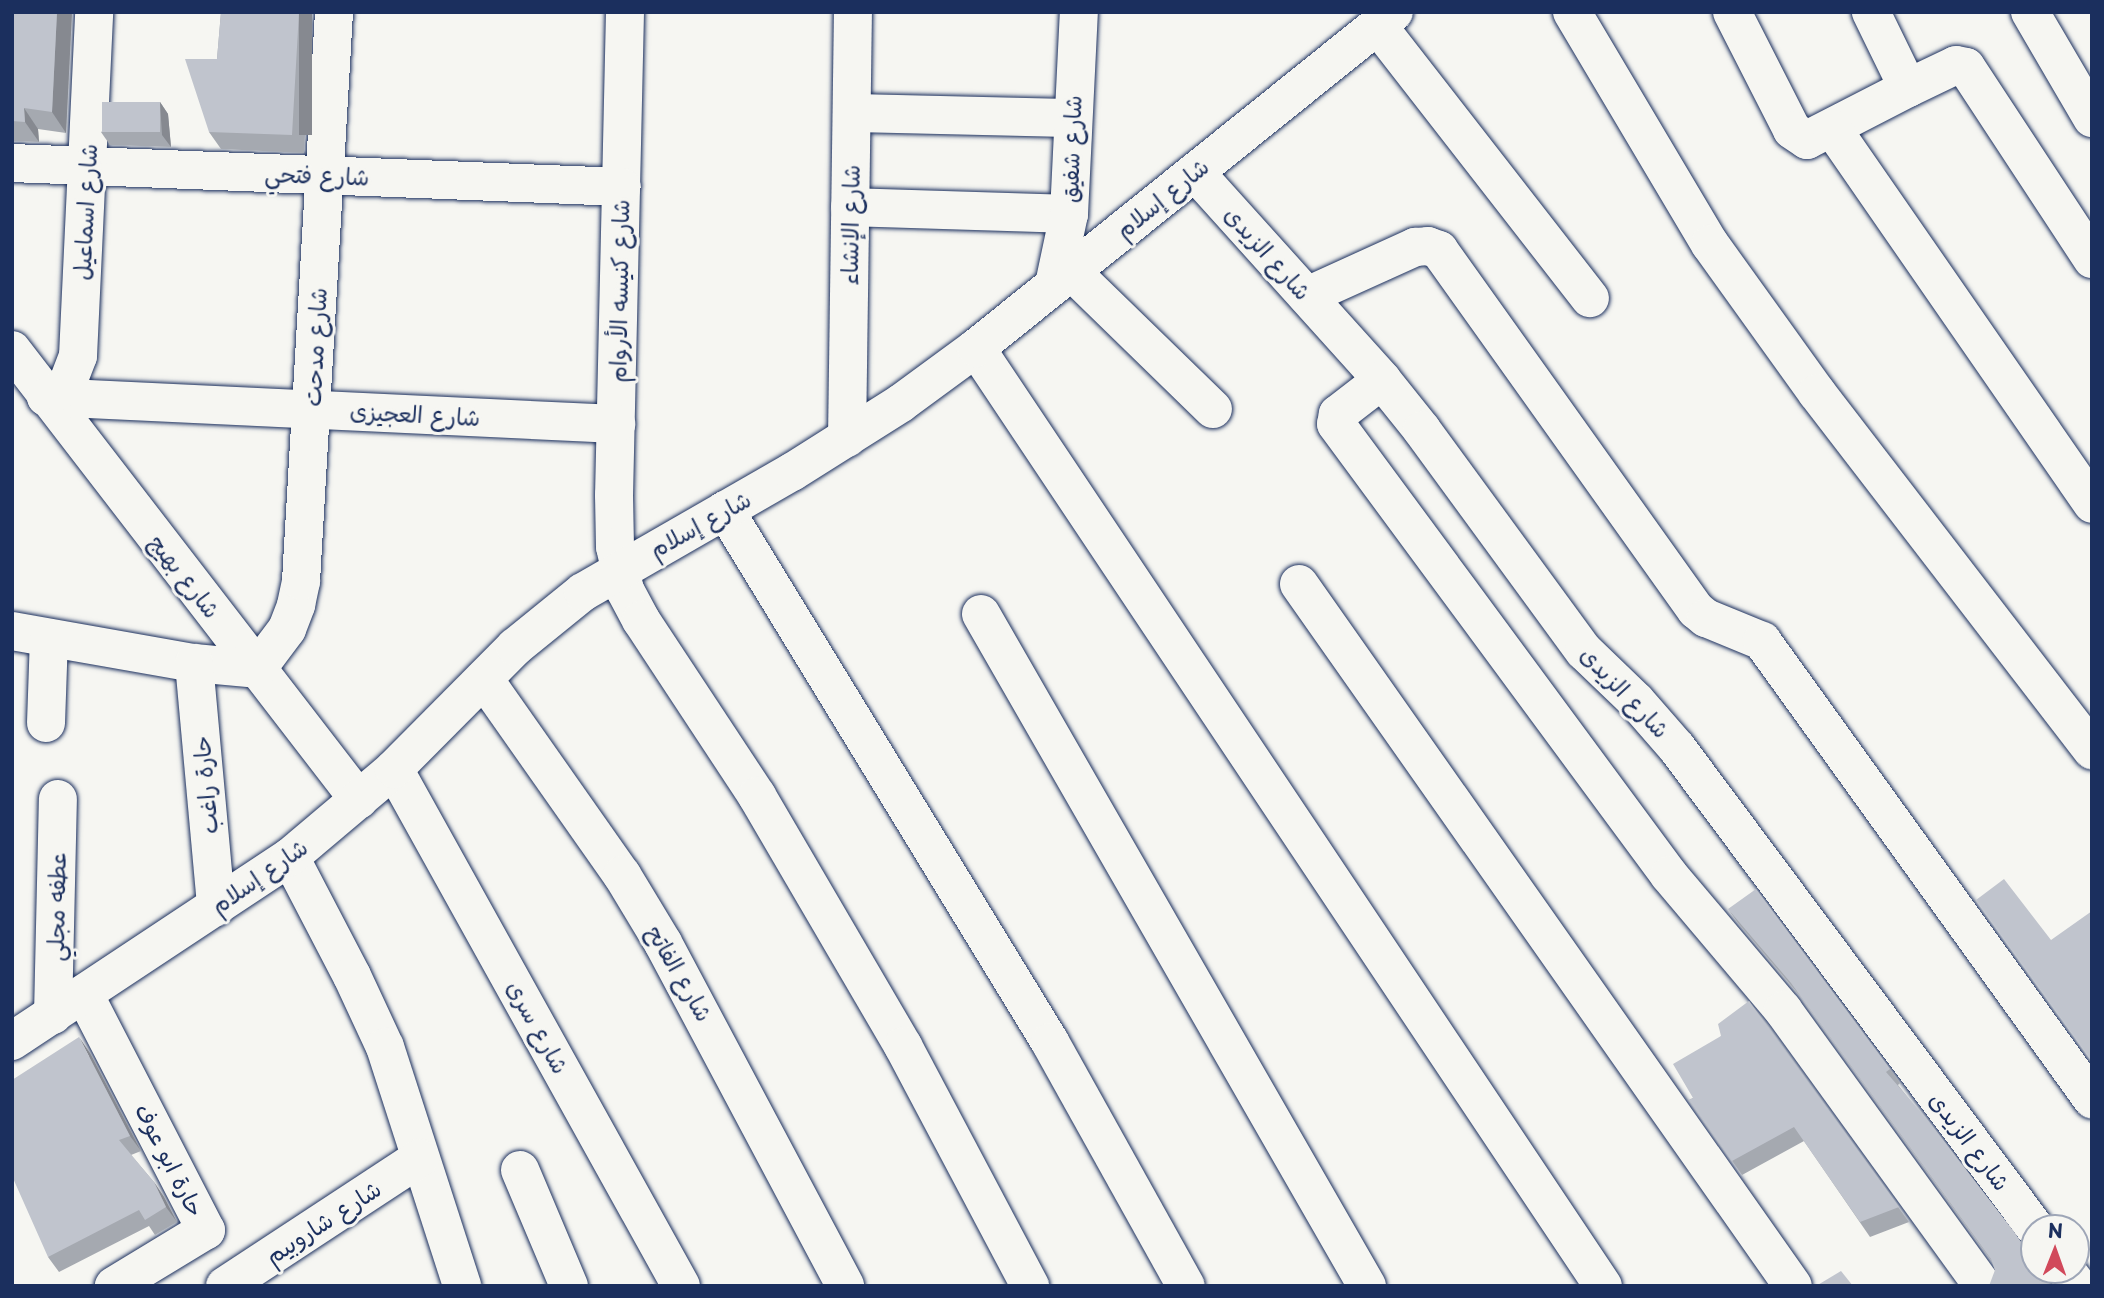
<!DOCTYPE html>
<html>
<head>
<meta charset="utf-8">
<style>
  body { margin:0 }
  #map { position:relative; width:2104px; height:1298px; overflow:hidden; background:#f6f6f2; font-family:"Playpen Sans","Playpen Sans Arabic",sans-serif }
  div>[style] { position:absolute }
  .roads { filter:drop-shadow(0 0 2px #1b2f5e) drop-shadow(0 0 2px #1b2f5e) }
  .minor>* { height:38px; margin:-19px; padding:0 19px; transform-origin:19px; border-radius:19px; background:#f6f6f2 }
  .wall>* { inset:0; background:#a5a9b0 }
  .shaded-wall>* { inset:0; background:#868990; transform-origin:0 0 }
  .building>* { inset:0; background:#c0c4cd; transform-origin:0 0 }
  span { translate:-50% -50%; white-space:nowrap; text-align:center; line-height:1.15; -webkit-text-stroke:6px #f6f6f2; paint-order:stroke }
  .street-label { font-size:23px; color:#1b2f5e }
  .frame { position:absolute; inset:0; border:14px solid #1b2f5e; pointer-events:none }
  .north { position:absolute; left:2020px; top:1214px; width:70px; height:70px; box-sizing:border-box; background:#f6f6f2; border:2px solid #9ea6b7; border-radius:50%; rotate:1deg; font-size:19px; font-weight:700; line-height:28px; text-align:center; color:#1b2f5e }
  .north::after { content:''; display:block; margin:auto; width:24px; height:32px; background:#d1495b; clip-path:polygon(50% 0,100% 100%,50% 72%,0 100%) }
</style>
</head>
<body>
<div id="map">
  <div class="roads">
    <div class="minor">
      <div style="left:625px;top:12px;width:483px;rotate:91.3deg"></div>
      <div style="left:614px;top:495px;width:52px;rotate:88.9deg"></div>
      <div style="left:615px;top:547px;width:44px;rotate:76.9deg"></div>
      <div style="left:625px;top:590px;width:34px;rotate:62deg"></div>
      <div style="left:641px;top:620px;width:211px;rotate:56.6deg"></div>
      <div style="left:757px;top:796px;width:290px;rotate:59.7deg"></div>
      <div style="left:903px;top:1046px;width:272px;rotate:62.1deg"></div>
      <div style="left:1572px;top:12px;width:270px;rotate:59.3deg"></div>
      <div style="left:1710px;top:244px;width:183px;rotate:54.3deg"></div>
      <div style="left:1817px;top:393px;width:451px;rotate:52.4deg"></div>
      <div style="left:1732px;top:12px;width:132px;rotate:63deg"></div>
      <div style="left:1792px;top:130px;width:18px;rotate:34deg"></div>
      <div style="left:1807px;top:140px;width:114px;rotate:-27.2deg"></div>
      <div style="left:1908px;top:88px;width:85px;rotate:-116deg"></div>
      <div style="left:2030px;top:12px;width:123px;rotate:59.7deg"></div>
      <div style="left:1378px;top:26px;width:345px;rotate:52.1deg"></div>
      <div style="left:1908px;top:88px;width:53px;rotate:-25.6deg"></div>
      <div style="left:1956px;top:65px;width:10px;rotate:11deg"></div>
      <div style="left:1966px;top:67px;width:230px;rotate:56.7deg"></div>
      <div style="left:852px;top:113px;width:219px;rotate:1.3deg"></div>
      <div style="left:1832px;top:128px;width:457px;rotate:55.3deg"></div>
      <div style="left:12px;top:163px;width:610px;rotate:2.25deg"></div>
      <div style="left:1195px;top:172px;width:280px;rotate:48deg"></div>
      <div style="left:1382px;top:380px;width:64px;rotate:51.3deg"></div>
      <div style="left:1422px;top:430px;width:274px;rotate:53.8deg"></div>
      <div style="left:1584px;top:651px;width:72px;rotate:43.9deg"></div>
      <div style="left:1636px;top:701px;width:62px;rotate:48.9deg"></div>
      <div style="left:1677px;top:748px;width:599px;rotate:53.28deg"></div>
      <div style="left:850px;top:207px;width:219px;rotate:1.8deg"></div>
      <div style="left:1071px;top:271px;width:198px;rotate:44.2deg"></div>
      <div style="left:1054px;top:285px;width:73px;rotate:-78.1deg"></div>
      <div style="left:1069px;top:214px;width:202px;rotate:-87.2deg"></div>
      <div style="left:1307px;top:296px;width:119px;rotate:-24.4deg"></div>
      <div style="left:1415px;top:247px;width:13px;rotate:-4deg"></div>
      <div style="left:1428px;top:246px;width:12px;rotate:20deg"></div>
      <div style="left:1439px;top:250px;width:442px;rotate:54.5deg"></div>
      <div style="left:1696px;top:610px;width:13px;rotate:39deg"></div>
      <div style="left:1706px;top:618px;width:61px;rotate:22.3deg"></div>
      <div style="left:1762px;top:641px;width:565px;rotate:54.23deg"></div>
      <div style="left:976px;top:348px;width:1128px;rotate:56.24deg"></div>
      <div style="left:12px;top:350px;width:568px;rotate:52.36deg"></div>
      <div style="left:1382px;top:380px;width:56px;rotate:142.3deg"></div>
      <div style="left:1338px;top:414px;width:10px;rotate:101deg"></div>
      <div style="left:1336px;top:424px;width:561px;rotate:53.56deg"></div>
      <div style="left:1669px;top:875px;width:177px;rotate:49.8deg"></div>
      <div style="left:1783px;top:1010px;width:341px;rotate:54.1deg"></div>
      <div style="left:46px;top:397px;width:571px;rotate:2.71deg"></div>
      <div style="left:46px;top:397px;width:13px;rotate:-27deg"></div>
      <div style="left:58px;top:391px;width:13px;rotate:-42deg"></div>
      <div style="left:68px;top:382px;width:28px;rotate:-69deg"></div>
      <div style="left:78px;top:356px;width:344px;rotate:-87.3deg"></div>
      <div style="left:847px;top:438px;width:426px;rotate:-89.2deg"></div>
      <div style="left:725px;top:510px;width:623px;rotate:58.58deg"></div>
      <div style="left:1050px;top:1042px;width:279px;rotate:60.9deg"></div>
      <div style="left:1299px;top:584px;width:858px;rotate:54.87deg"></div>
      <div style="left:981px;top:614px;width:775px;rotate:60.13deg"></div>
      <div style="left:12px;top:631px;width:185px;rotate:10deg"></div>
      <div style="left:194px;top:663px;width:63px;rotate:5.4deg"></div>
      <div style="left:257px;top:669px;width:50px;rotate:-53.1deg"></div>
      <div style="left:287px;top:629px;width:26px;rotate:-69deg"></div>
      <div style="left:296px;top:605px;width:25px;rotate:-78deg"></div>
      <div style="left:301px;top:581px;width:570px;rotate:-86.68deg"></div>
      <div style="left:194px;top:663px;width:245px;rotate:84.8deg"></div>
      <div style="left:484px;top:679px;width:240px;rotate:54.9deg"></div>
      <div style="left:622px;top:875px;width:79px;rotate:58.9deg"></div>
      <div style="left:663px;top:943px;width:388px;rotate:62deg"></div>
      <div style="left:46px;top:723px;width:85px;rotate:-88deg"></div>
      <div style="left:394px;top:769px;width:591px;rotate:60.96deg"></div>
      <div style="left:290px;top:857px;width:134px;rotate:62.5deg"></div>
      <div style="left:352px;top:976px;width:78px;rotate:65.1deg"></div>
      <div style="left:385px;top:1047px;width:251px;rotate:72.1deg"></div>
      <div style="left:84px;top:994px;width:266px;rotate:62.7deg"></div>
      <div style="left:206px;top:1230px;width:108px;rotate:148.7deg"></div>
      <div style="left:53px;top:1015px;width:216px;rotate:-88.7deg"></div>
      <div style="left:12px;top:1041px;width:333px;rotate:-33.5deg"></div>
      <div style="left:290px;top:857px;width:136px;rotate:-40.2deg"></div>
      <div style="left:394px;top:769px;width:172px;rotate:-45.2deg"></div>
      <div style="left:515px;top:647px;width:87px;rotate:-39deg"></div>
      <div style="left:583px;top:592px;width:241px;rotate:-29.9deg"></div>
      <div style="left:792px;top:472px;width:129px;rotate:-32.3deg"></div>
      <div style="left:901px;top:403px;width:93px;rotate:-36.3deg"></div>
      <div style="left:976px;top:348px;width:536px;rotate:-38.79deg"></div>
      <div style="left:520px;top:1170px;width:126px;rotate:67.1deg"></div>
      <div style="left:2066px;top:1270px;width:20px;rotate:53deg"></div>
      <div style="left:225px;top:1286px;width:233px;rotate:-33.3deg"></div>
    </div>
  </div>
  <div class="wall">
    <div style="clip-path:polygon(12px 12px,72px 12px,66px 133px,38px 129px,39px 142px,12px 141px)"></div>
    <div style="clip-path:polygon(221px 12px,312px 12px,304px 153px,221px 149px,209px 132px,217px 59px)"></div>
    <div style="clip-path:polygon(160px 102px,168px 114px,171px 147px,110px 145px,101px 132px)"></div>
    <div style="clip-path:polygon(1728px 909px,1890px 1069px,1900px 1083px,1898px 1085px,2015px 1233px,1995px 1270px,1991px 1260px,1801px 997px,1738px 923px)"></div>
    <div style="clip-path:polygon(1749px 1001px,1909px 1222px,1870px 1237px,1804px 1141px,1742px 1175px,1689px 1100px,1693px 1098px,1721px 1036px)"></div>
    <div style="clip-path:polygon(90px 1053px,141px 1151px,131px 1155px,154px 1182px,164px 1197px,177px 1222px,155px 1235px,149px 1226px,59px 1272px,48px 1257px)"></div>
  </div>
  <div class="shaded-wall">
    <div style="clip-path:polygon(57px 12px,72px 12px,66px 133px,52px 112px)"></div>
    <div style="left:299px;top:12px;width:13px;height:123px"></div>
    <div style="clip-path:polygon(160px 102px,168px 114px,171px 147px,162px 135px)"></div>
    <div style="clip-path:polygon(24px 108px,38px 129px,39px 142px,25px 122px)"></div>
    <div style="clip-path:polygon(79px 1037px,90px 1053px,141px 1151px,130px 1136px)"></div>
    <div style="clip-path:polygon(154px 1182px,164px 1197px,177px 1222px,166px 1207px)"></div>
  </div>
  <div class="building">
    <div style="clip-path:polygon(12px 12px,57px 12px,52px 112px,24px 108px,25px 122px,12px 121px)"></div>
    <div style="clip-path:polygon(221px 12px,299px 12px,292px 135px,209px 132px,185px 59px,217px 59px)"></div>
    <div style="left:102px;top:102px;width:58px;height:30px"></div>
    <div style="clip-path:polygon(2004px 879px,2051px 940px,2092px 911px,2092px 1061px,1976px 900px)"></div>
    <div style="clip-path:polygon(1756px 889px,1890px 1069px,1886px 1072px,1926px 1118px,2015px 1233px,2034px 1261px,2034px 1270px,2040px 1270px,2051px 1286px,1989px 1286px,1995px 1270px,1991px 1259px,1791px 983px,1728px 909px)"></div>
    <div style="clip-path:polygon(1749px 1001px,1899px 1207px,1860px 1222px,1794px 1127px,1732px 1161px,1689px 1100px,1693px 1098px,1673px 1064px,1721px 1036px,1718px 1024px)"></div>
    <div style="clip-path:polygon(79px 1037px,130px 1136px,119px 1140px,154px 1182px,166px 1207px,145px 1220px,139px 1210px,48px 1257px,12px 1176px,12px 1080px)"></div>
    <div style="clip-path:polygon(1841px 1271px,1853px 1286px,1816px 1286px)"></div>
  </div>
  <div class="street-label">
    <span style="left:1071px;top:149px;rotate:-88deg">شارع شفيق</span>
    <span style="left:317px;top:175px;rotate:2deg">شارع فتحي</span>
    <span style="left:1162px;top:198px;rotate:-39deg">شارع إسلام</span>
    <span style="left:85px;top:212px;rotate:-87deg">شارع اسماعيل</span>
    <span style="left:850px;top:225px;rotate:-89deg">شارع الإنشاء</span>
    <span style="left:1268px;top:253px;rotate:48deg">شارع الزيدى</span>
    <span style="left:619px;top:291px;rotate:-89deg">شارع كنيسه الأروام</span>
    <span style="left:315px;top:347px;rotate:-87deg">شارع مدحت</span>
    <span style="left:415px;top:414px;rotate:3deg">شارع العجيزى</span>
    <span style="left:700px;top:524px;rotate:-29deg">شارع إسلام</span>
    <span style="left:185px;top:576px;rotate:52deg">شارع بهيج</span>
    <span style="left:1625px;top:692px;rotate:46deg">شارع الزيدى</span>
    <span style="left:205px;top:785px;rotate:-95deg">حارة راغب</span>
    <span style="left:259px;top:876px;rotate:-35deg">شارع إسلام</span>
    <span style="left:56px;top:907px;rotate:-89deg">عطفه مجلي</span>
    <span style="left:680px;top:973px;rotate:60deg">شارع الفاتح</span>
    <span style="left:538px;top:1027px;rotate:61deg">شارع سرى</span>
    <span style="left:1970px;top:1141px;rotate:53deg">شارع الزيدى</span>
    <span style="left:170px;top:1160px;rotate:63deg">حارة ابو عوف</span>
    <span style="left:323px;top:1222px;rotate:-33deg">شارع شاروبيم</span>
  </div>
  <div class="frame"></div>
  <div class="north">N</div>
</div>
</body>
</html>
